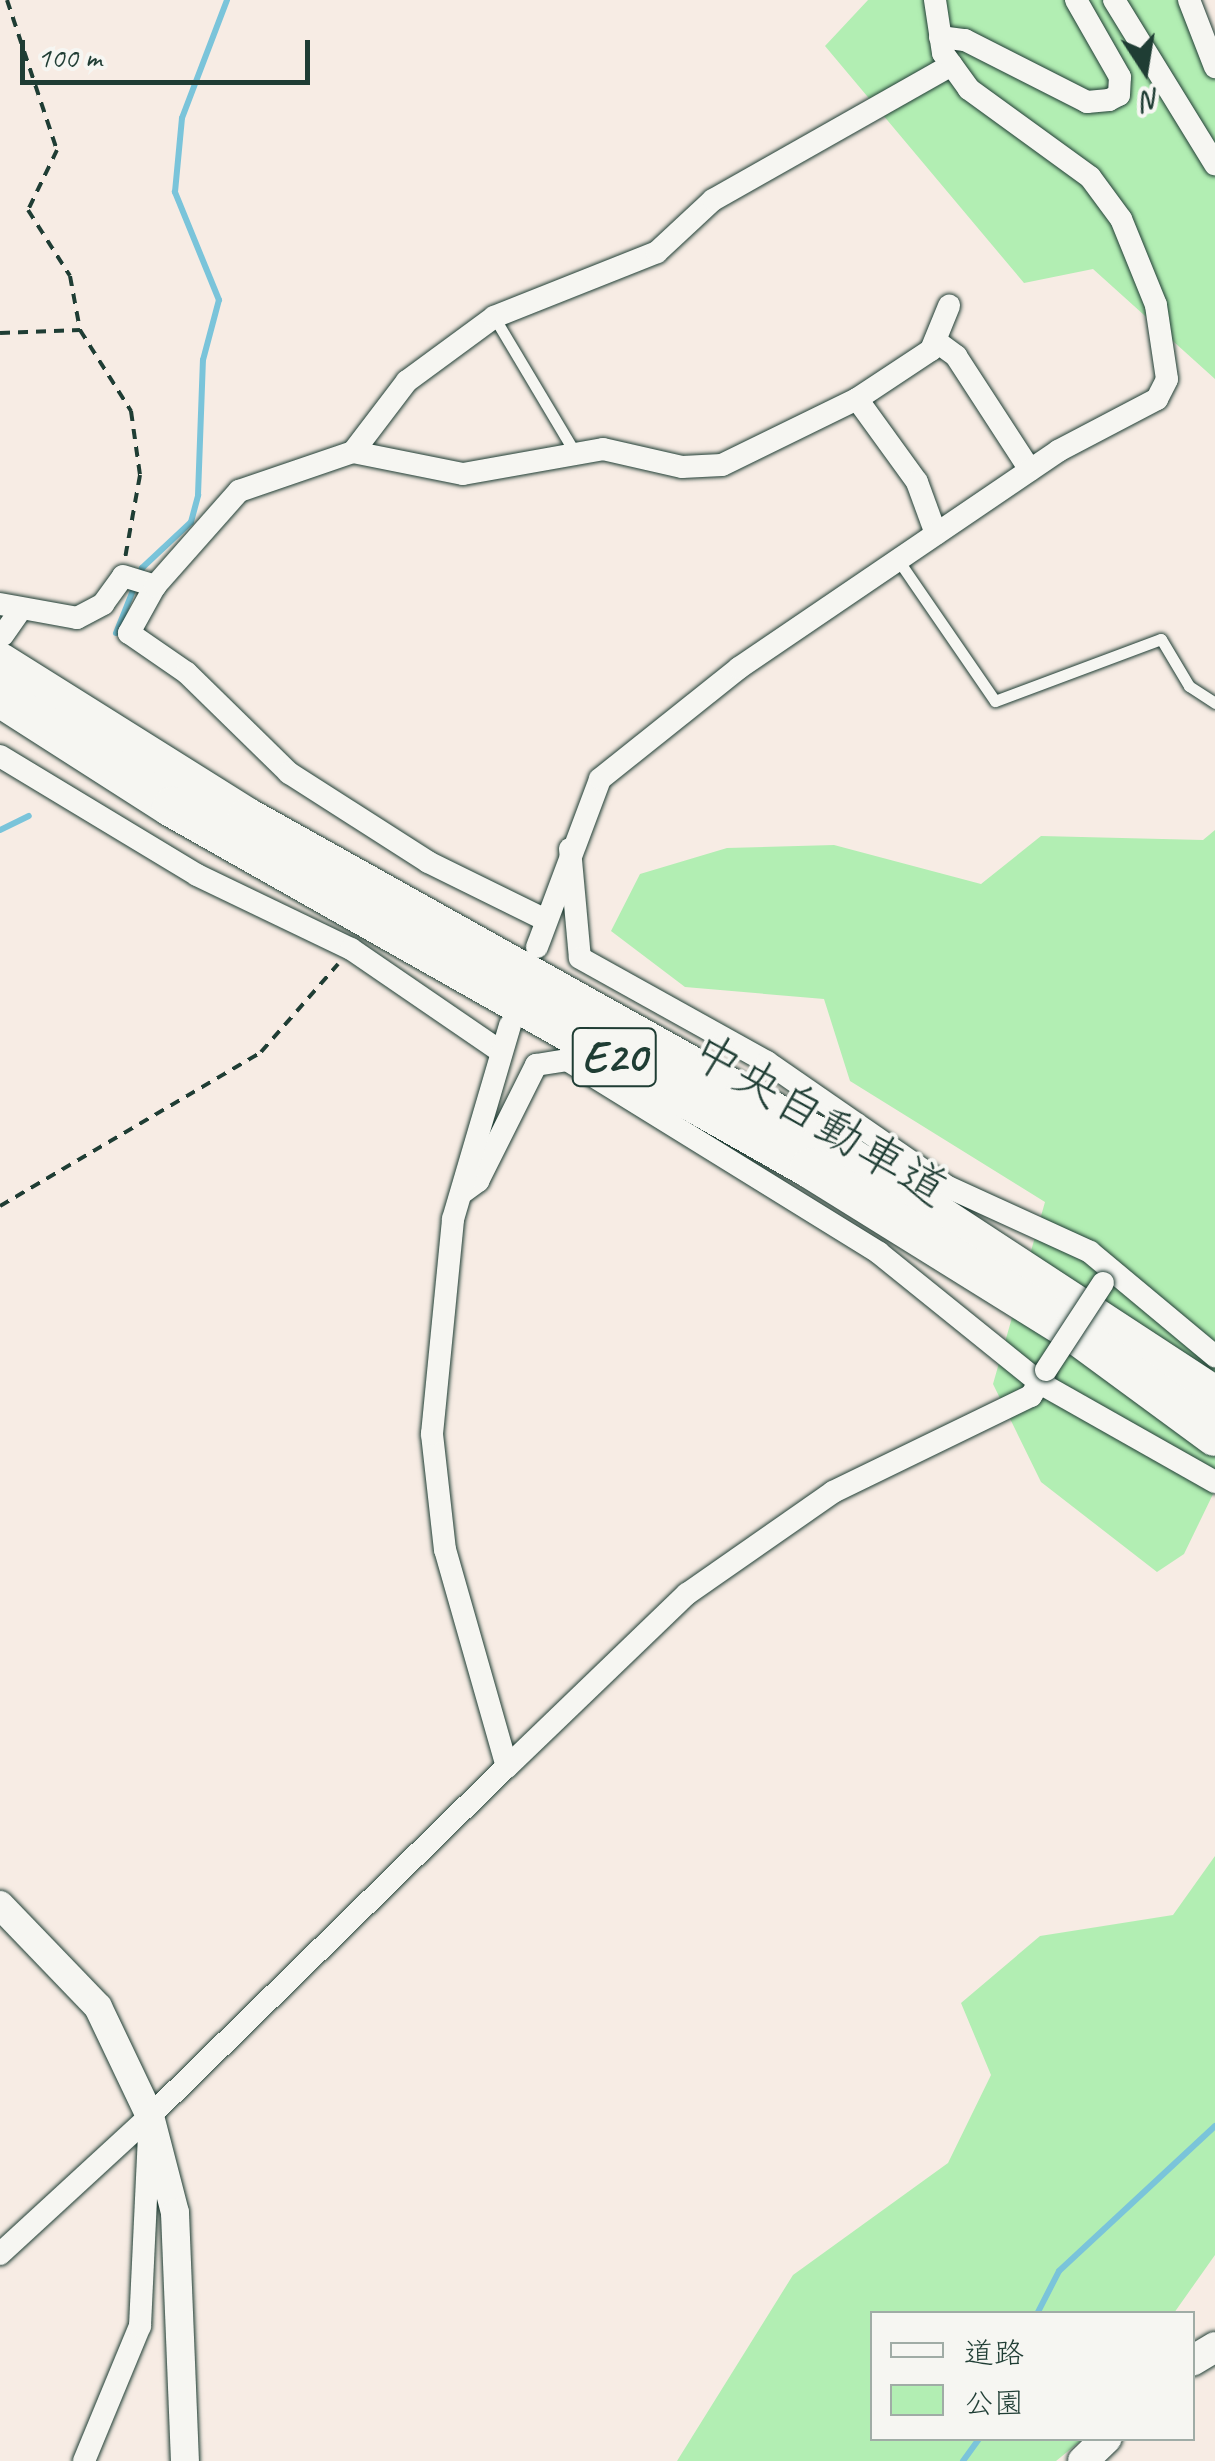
<!DOCTYPE html>
<html>
<head>
<meta charset="utf-8">
<style>
  body { margin:0 }
  #map { position:relative; width:1215px; height:2461px; overflow:hidden; background:#f7ece4; font-family:Caveat,"Klee One",sans-serif }
  div>[style] { position:absolute }
  .green>* { inset:0; background:#b2eeb3 }
  .stream>* { height:6px; margin:-3px; padding:0 3px; transform-origin:3px; border-radius:3px; background:#7ac4da }
  .path>* { height:4px; margin-top:-2px; transform-origin:0; background:repeating-linear-gradient(90deg,#1f3d34 0 10px,transparent 0 18px) }
  .roads { filter:drop-shadow(0 0 2px #1f3d34) drop-shadow(0 0 2px #1f3d34) }
  .service>* { height:11px; margin:-5.5px; padding:0 5.5px; transform-origin:5.5px; border-radius:5.5px; background:#f6f6f2 }
  .minor>* { height:22px; margin:-11px; padding:0 11px; transform-origin:11px; border-radius:11px; background:#f6f6f2 }
  .tertiary>* { height:28px; margin:-14px; padding:0 14px; transform-origin:14px; border-radius:14px; background:#f6f6f2 }
  .secondary>* { height:30px; margin:-15px; padding:0 15px; transform-origin:15px; border-radius:15px; background:#f6f6f2 }
  .motorway>* { height:40px; margin:-20px; padding:0 20px; transform-origin:20px; border-radius:20px; background:#f6f6f2 }
  .bridges { filter:drop-shadow(0 0 2px #1f3d34) drop-shadow(0 0 2px #1f3d34) }
  .minor-bridge>* { height:22px; margin:-11px; padding:0 11px; transform-origin:11px; border-radius:11px; background:#f6f6f2 }
  span { translate:-50% -50%; white-space:nowrap; text-align:center; line-height:1.15; -webkit-text-stroke:8px #f6f6f2; paint-order:stroke }
  .shield-label span { padding:2px 8px; background:#f6f6f2; border:2px solid; border-radius:8px; -webkit-text-stroke-width:0 }
  .shield-label { font-size:45px; color:#1f3d34; font-weight:700 }
  .street-label { font-size:48px; color:#1f3d34 }
  .legend { position:absolute; left:870px; top:2311px; width:325px; height:130px; box-sizing:border-box; background:#f6f6f2; border:2px solid #a0aca6; margin:0; padding:12px 18px; list-style:none; font-size:30px; color:#1f3d34 }
  .legend li { display:flex; align-items:center; gap:20px; height:50px }
  .legend b { width:50px; border:2px solid #a0aca6 }
  .north { position:absolute; left:1095px; top:20px; width:100px; height:100px; -webkit-text-stroke:8px #f6f6f2; paint-order:stroke; rotate:168deg; font-size:28px; font-weight:700; line-height:40px; text-align:center; color:#1f3d34 }
  .north::after { content:''; display:block; margin:auto; width:35px; height:45px; background:#1f3d34; clip-path:polygon(50% 0,100% 100%,50% 72%,0 100%) }
  .scale { position:absolute; left:20px; top:40px; width:290px; height:45px; box-sizing:border-box; border:5px solid #1f3d34; border-top:0; padding-left:12px; font-size:30px; line-height:35px; white-space:nowrap; color:#1f3d34; -webkit-text-stroke:8px #f6f6f2; paint-order:stroke }
</style>
</head>
<body>
<div id="map">
  <div class="green">
    <div style="clip-path:polygon(868px 0,1184px 0,1215px 47px,1215px 379px,1093px 269px,1024px 283px,825px 46px)"></div>
    <div style="clip-path:polygon(1215px 830px,1215px 1490px,1184px 1554px,1157px 1572px,1041px 1482px,993px 1384px,1045px 1202px,850px 1081px,824px 999px,685px 987px,611px 931px,640px 874px,727px 848px,834px 845px,981px 884px,1041px 836px,1203px 840px)"></div>
    <div style="clip-path:polygon(1215px 1856px,1215px 2255px,1174px 2313px,872px 2314px,872px 2438px,1083px 2439px,1056px 2461px,677px 2461px,793px 2275px,948px 2163px,991px 2075px,961px 2003px,1040px 1936px,1173px 1915px)"></div>
  </div>
  <div class="stream">
    <div style="left:116px;top:633px;width:70px;rotate:-68.2deg"></div>
    <div style="left:142px;top:568px;width:67px;rotate:-43.2deg"></div>
    <div style="left:191px;top:522px;width:28px;rotate:-75deg"></div>
    <div style="left:198px;top:495px;width:135px;rotate:-87.9deg"></div>
    <div style="left:203px;top:360px;width:62px;rotate:-75.1deg"></div>
    <div style="left:219px;top:300px;width:117px;rotate:-112.2deg"></div>
    <div style="left:175px;top:192px;width:74px;rotate:-84.6deg"></div>
    <div style="left:182px;top:118px;width:126px;rotate:-69.1deg"></div>
    <div style="left:0;top:830px;width:32px;rotate:-26deg"></div>
    <div style="left:1037px;top:2314px;width:48px;rotate:-62.9deg"></div>
    <div style="left:1059px;top:2271px;width:213px;rotate:-42.9deg"></div>
    <div style="left:963px;top:2461px;width:29px;rotate:-54deg"></div>
  </div>
  <div class="path">
    <div style="left:7px;top:0;width:158px;rotate:71.6deg"></div>
    <div style="left:57px;top:150px;width:67px;rotate:115.8deg"></div>
    <div style="left:28px;top:210px;width:78px;rotate:57.5deg"></div>
    <div style="left:70px;top:276px;width:55px;rotate:79.5deg"></div>
    <div style="left:0;top:333px;width:80px;rotate:-2.1deg"></div>
    <div style="left:80px;top:330px;width:96px;rotate:57.8deg"></div>
    <div style="left:131px;top:411px;width:65px;rotate:82deg"></div>
    <div style="left:140px;top:475px;width:84px;rotate:100.2deg"></div>
    <div style="left:0;top:1206px;width:303px;rotate:-30.5deg"></div>
    <div style="left:261px;top:1052px;width:117px;rotate:-48.8deg"></div>
  </div>
  <div class="roads">
    <div class="service">
      <div style="left:494px;top:317px;width:158px;rotate:59.2deg"></div>
      <div style="left:898px;top:560px;width:171px;rotate:55.5deg"></div>
      <div style="left:995px;top:701px;width:177px;rotate:-20.5deg"></div>
      <div style="left:1161px;top:639px;width:55px;rotate:59.2deg"></div>
      <div style="left:1189px;top:686px;width:31px;rotate:33deg"></div>
    </div>
    <div class="minor">
      <div style="left:1114px;top:0;width:193px;rotate:58.4deg"></div>
      <div style="left:1189px;top:0;width:72px;rotate:68.8deg"></div>
      <div style="left:940px;top:37px;width:25px;rotate:7deg"></div>
      <div style="left:965px;top:40px;width:137px;rotate:26.9deg"></div>
      <div style="left:1087px;top:102px;width:22px;rotate:-5deg"></div>
      <div style="left:1109px;top:100px;width:11px;rotate:-27deg"></div>
      <div style="left:1119px;top:95px;width:18px;rotate:-87deg"></div>
      <div style="left:1120px;top:77px;width:89px;rotate:-119.7deg"></div>
      <div style="left:937px;top:342px;width:24px;rotate:36deg"></div>
      <div style="left:956px;top:356px;width:136px;rotate:57deg"></div>
      <div style="left:857px;top:399px;width:89px;rotate:-33.5deg"></div>
      <div style="left:931px;top:350px;width:48px;rotate:-67.8deg"></div>
      <div style="left:353px;top:452px;width:112px;rotate:11.3deg"></div>
      <div style="left:463px;top:474px;width:142px;rotate:-10.1deg"></div>
      <div style="left:603px;top:449px;width:81px;rotate:12.8deg"></div>
      <div style="left:682px;top:467px;width:40px;rotate:-2.9deg"></div>
      <div style="left:722px;top:465px;width:150px;rotate:-26.1deg"></div>
      <div style="left:857px;top:399px;width:102px;rotate:54.1deg"></div>
      <div style="left:917px;top:482px;width:55px;rotate:69.9deg"></div>
      <div style="left:155px;top:586px;width:54px;rotate:119deg"></div>
      <div style="left:129px;top:633px;width:70px;rotate:34.6deg"></div>
      <div style="left:187px;top:673px;width:143px;rotate:44.4deg"></div>
      <div style="left:289px;top:773px;width:165px;rotate:32.6deg"></div>
      <div style="left:428px;top:862px;width:127px;rotate:26.2deg"></div>
      <div style="left:0;top:604px;width:78px;rotate:10.3deg"></div>
      <div style="left:77px;top:618px;width:30px;rotate:-28deg"></div>
      <div style="left:103px;top:604px;width:34px;rotate:-54deg"></div>
      <div style="left:123px;top:576px;width:34px;rotate:17deg"></div>
      <div style="left:155px;top:586px;width:127px;rotate:-48.5deg"></div>
      <div style="left:239px;top:491px;width:120px;rotate:-18.9deg"></div>
      <div style="left:353px;top:452px;width:89px;rotate:-52.7deg"></div>
      <div style="left:407px;top:381px;width:108px;rotate:-36.3deg"></div>
      <div style="left:494px;top:317px;width:175px;rotate:-21.7deg"></div>
      <div style="left:657px;top:252px;width:76px;rotate:-42.9deg"></div>
      <div style="left:713px;top:200px;width:274px;rotate:-29.5deg"></div>
      <div style="left:3px;top:635px;width:32px;rotate:-55deg"></div>
      <div style="left:0;top:756px;width:230px;rotate:31.1deg"></div>
      <div style="left:197px;top:875px;width:171px;rotate:25.7deg"></div>
      <div style="left:351px;top:949px;width:181px;rotate:34.4deg"></div>
      <div style="left:570px;top:849px;width:109px;rotate:84.8deg"></div>
      <div style="left:580px;top:958px;width:214px;rotate:29.1deg"></div>
      <div style="left:767px;top:1062px;width:218px;rotate:34.7deg"></div>
      <div style="left:946px;top:1186px;width:158px;rotate:24.6deg"></div>
      <div style="left:1090px;top:1252px;width:163px;rotate:39.8deg"></div>
      <div style="left:537px;top:947px;width:179px;rotate:-69.4deg"></div>
      <div style="left:600px;top:779px;width:178px;rotate:-38.6deg"></div>
      <div style="left:739px;top:668px;width:386px;rotate:-34.2deg"></div>
      <div style="left:1058px;top:451px;width:112px;rotate:-27.7deg"></div>
      <div style="left:1157px;top:399px;width:22px;rotate:-63deg"></div>
      <div style="left:1167px;top:379px;width:75px;rotate:-98.5deg"></div>
      <div style="left:1156px;top:305px;width:93px;rotate:-112.1deg"></div>
      <div style="left:1121px;top:219px;width:52px;rotate:-126.4deg"></div>
      <div style="left:1090px;top:177px;width:150px;rotate:-144deg"></div>
      <div style="left:969px;top:89px;width:44px;rotate:-125.8deg"></div>
      <div style="left:943px;top:53px;width:54px;rotate:-98.6deg"></div>
      <div style="left:463px;top:1192px;width:19px;rotate:-36deg"></div>
      <div style="left:478px;top:1181px;width:130px;rotate:-63.4deg"></div>
      <div style="left:536px;top:1065px;width:31px;rotate:-9deg"></div>
      <div style="left:567px;top:1060px;width:367px;rotate:31.7deg"></div>
      <div style="left:879px;top:1253px;width:207px;rotate:38.9deg"></div>
      <div style="left:1040px;top:1383px;width:201px;rotate:29.5deg"></div>
      <div style="left:507px;top:1767px;width:250px;rotate:-43.9deg"></div>
      <div style="left:687px;top:1594px;width:178px;rotate:-34.9deg"></div>
      <div style="left:833px;top:1492px;width:220px;rotate:-25.9deg"></div>
      <div style="left:1031px;top:1396px;width:27px;rotate:-59deg"></div>
      <div style="left:0;top:2254px;width:204px;rotate:-42.6deg"></div>
      <div style="left:84px;top:2461px;width:146px;rotate:-67.5deg"></div>
      <div style="left:140px;top:2326px;width:210px;rotate:-87.3deg"></div>
      <div style="left:150px;top:2116px;width:499px;rotate:-44.4deg"></div>
      <div style="left:507px;top:1767px;width:226px;rotate:-105.9deg"></div>
      <div style="left:445px;top:1550px;width:117px;rotate:-96.4deg"></div>
      <div style="left:432px;top:1434px;width:216px;rotate:-84.4deg"></div>
      <div style="left:453px;top:1219px;width:202px;rotate:-73.6deg"></div>
    </div>
    <div class="tertiary">
      <div style="left:0;top:1905px;width:141px;rotate:46.1deg"></div>
      <div style="left:98px;top:2007px;width:121px;rotate:64.5deg"></div>
      <div style="left:150px;top:2116px;width:100px;rotate:75.5deg"></div>
      <div style="left:175px;top:2213px;width:248px;rotate:87.7deg"></div>
    </div>
    <div class="secondary">
      <div style="left:1192px;top:2361px;width:27px;rotate:-31deg"></div>
      <div style="left:1083px;top:2461px;width:33px;rotate:-44deg"></div>
    </div>
    <div class="motorway">
      <div style="left:0;top:663px;width:292px;rotate:32.1deg"></div>
      <div style="left:247px;top:818px;width:660px;rotate:29.21deg"></div>
      <div style="left:823px;top:1140px;width:469px;rotate:33.2deg"></div>
      <div style="left:0;top:697px;width:204px;rotate:32.6deg"></div>
      <div style="left:172px;top:807px;width:733px;rotate:29.5deg"></div>
      <div style="left:810px;top:1168px;width:309px;rotate:31.9deg"></div>
      <div style="left:1072px;top:1331px;width:177px;rotate:36.3deg"></div>
    </div>
  </div>
  <div class="bridges">
    <div class="minor-bridge">
      <div style="left:1046px;top:1370px;width:104px;rotate:-56.8deg"></div>
    </div>
  </div>
  <div class="shield-label">
    <span style="left:614px;top:1057px">E20</span>
  </div>
  <div class="street-label">
    <span style="left:820px;top:1120px;rotate:31deg">中央自動車道</span>
  </div>
  <ul class="legend">
  <li><b style="height:12px;background:#f6f6f2"></b>道路</li>
  <li><b style="height:28px;background:#b2eeb3"></b>公園</li>
  </ul>
  <div class="north">N</div>
  <div class="scale">100 m</div>
</div>
</body>
</html>
